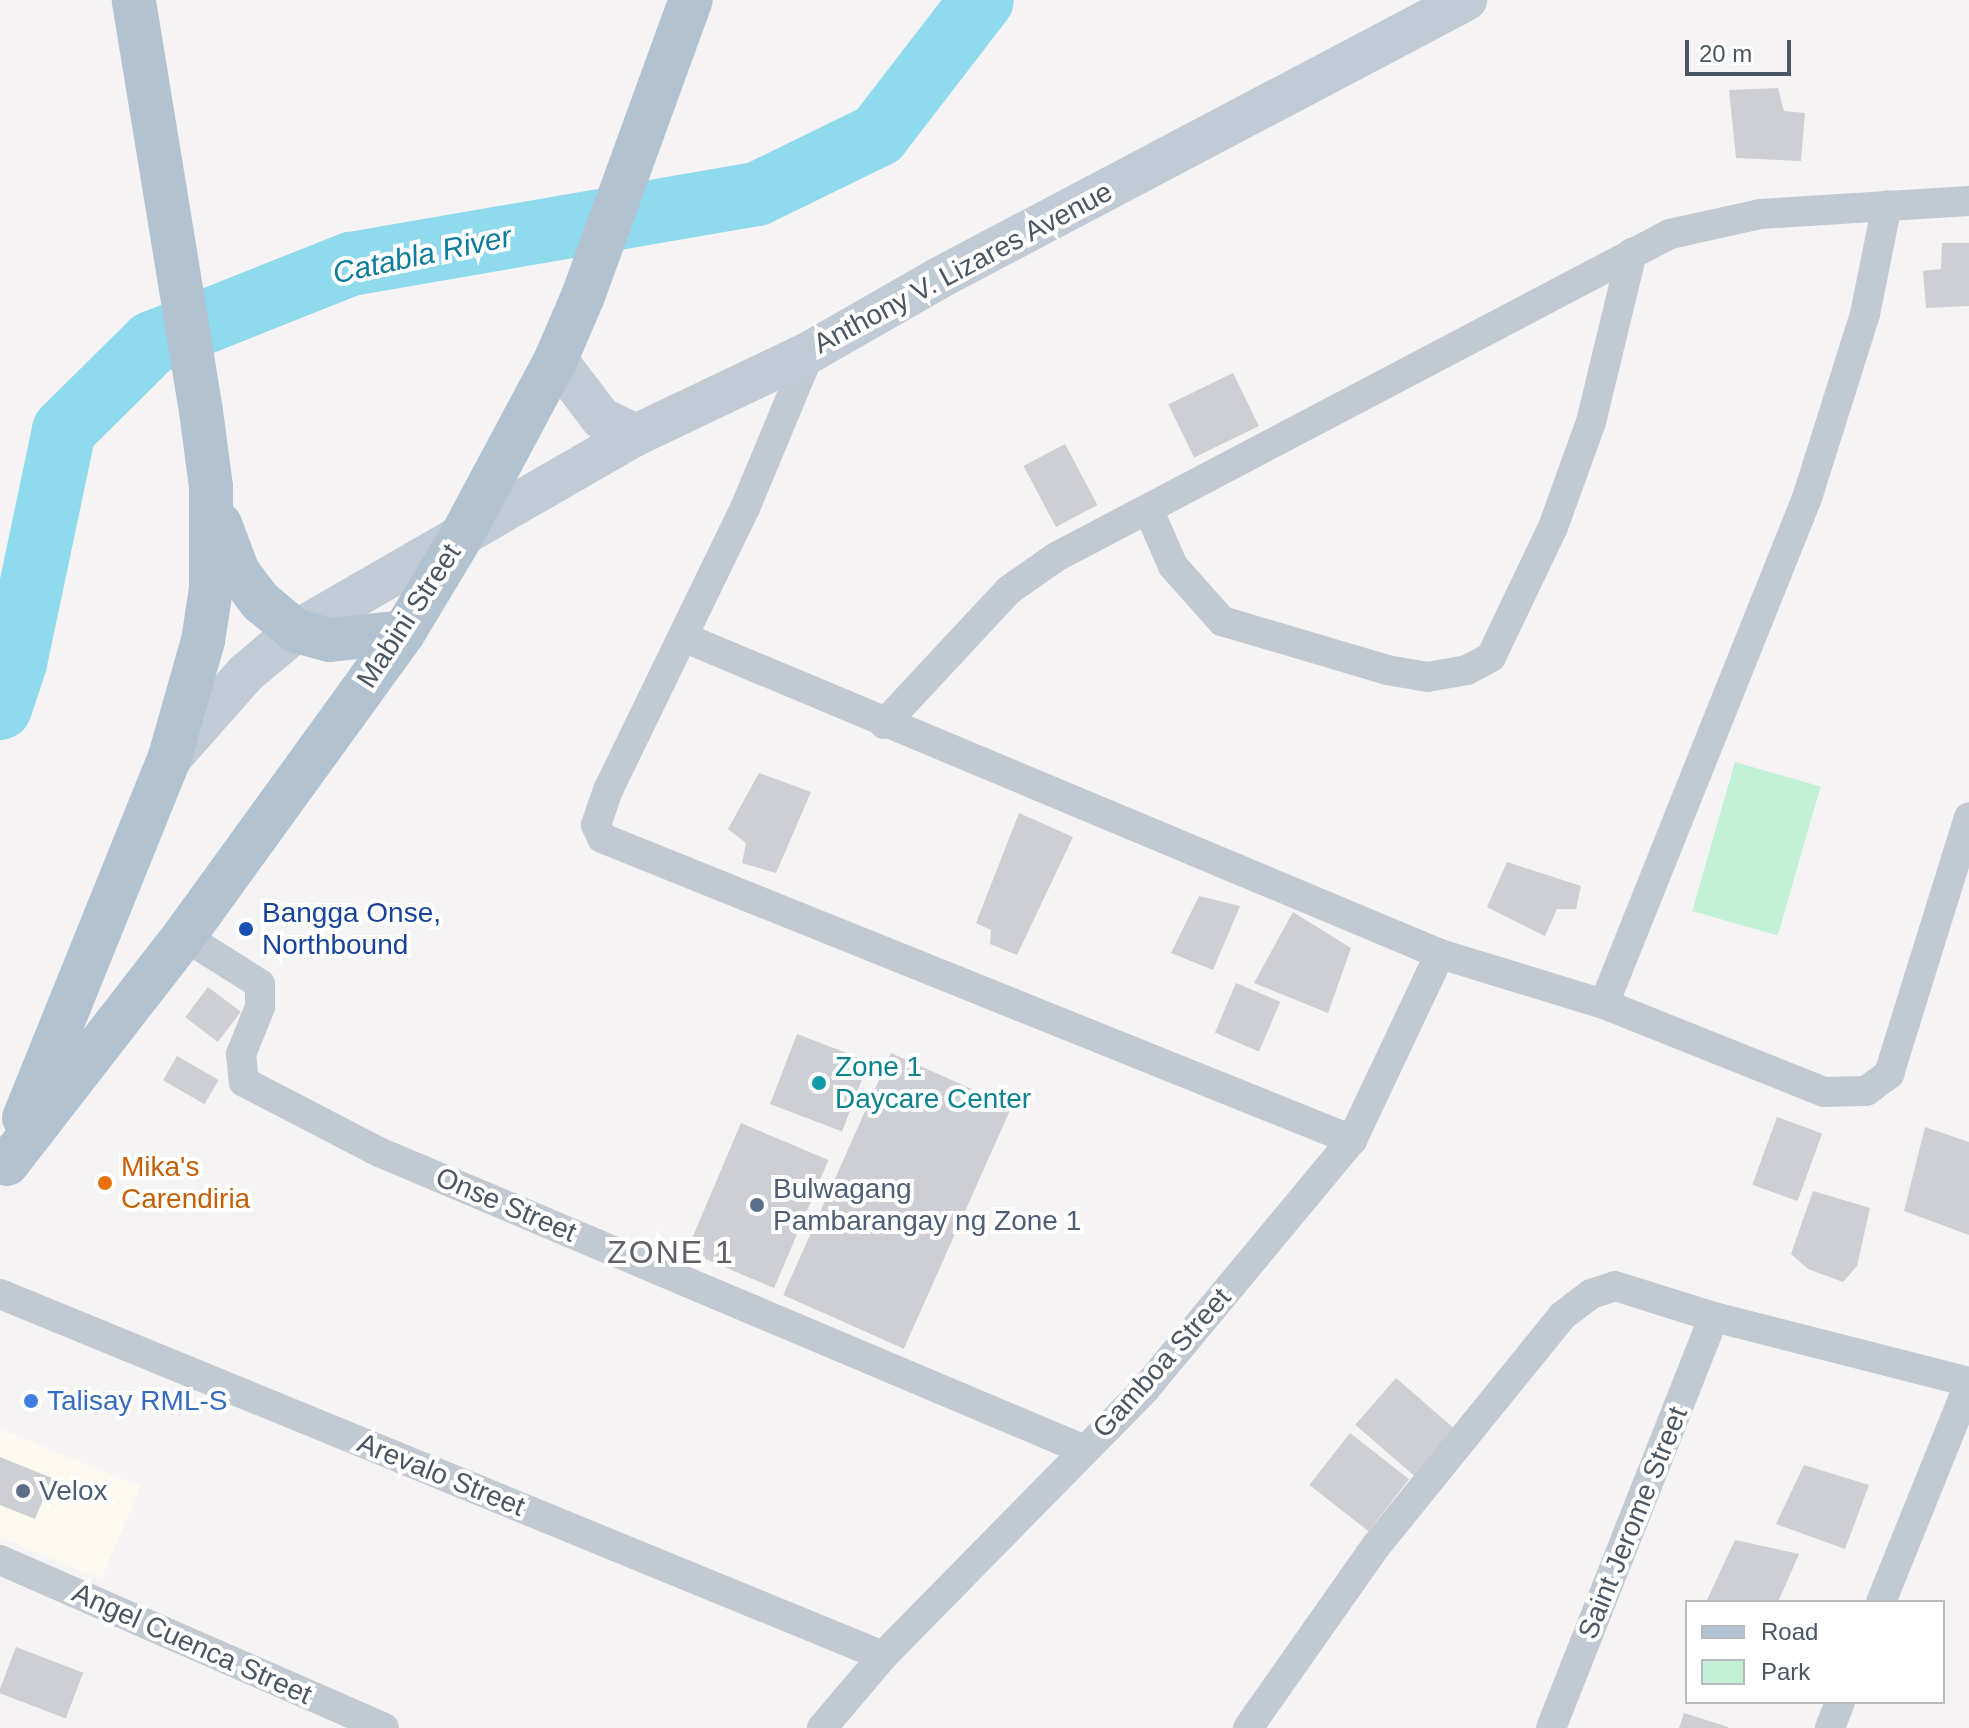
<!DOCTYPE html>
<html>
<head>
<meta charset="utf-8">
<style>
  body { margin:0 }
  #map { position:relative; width:1969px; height:1728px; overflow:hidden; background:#f5f3f3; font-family:Helvetica,sans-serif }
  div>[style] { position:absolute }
  .commercial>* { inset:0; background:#fdf9ef }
  .green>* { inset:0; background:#c3f1d5; transform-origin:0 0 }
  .river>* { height:64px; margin:-32px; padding:0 32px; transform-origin:32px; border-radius:32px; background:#90daee }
  .building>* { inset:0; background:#cdcfd5; transform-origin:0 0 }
  .street>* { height:30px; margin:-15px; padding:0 15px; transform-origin:15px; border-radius:15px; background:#c1cad2 }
  .secondary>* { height:42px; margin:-21px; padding:0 21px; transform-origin:21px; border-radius:21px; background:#c1cbd6 }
  .primary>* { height:44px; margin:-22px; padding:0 22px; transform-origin:22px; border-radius:22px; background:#b3c2d1 }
  .dots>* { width:22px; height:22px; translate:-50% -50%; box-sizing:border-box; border:4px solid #fff; border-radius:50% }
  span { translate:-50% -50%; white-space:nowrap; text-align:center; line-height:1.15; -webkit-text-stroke:8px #fff; paint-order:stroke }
  .street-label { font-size:28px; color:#4a5661 }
  .transit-label { font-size:28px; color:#164399 }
  .left { translate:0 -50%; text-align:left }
  .culture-label { font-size:28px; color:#0d838f }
  .food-label { font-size:28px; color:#c56008 }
  .service-label { font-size:28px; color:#4e5e75 }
  .shop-label { font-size:28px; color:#366cbe }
  .water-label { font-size:30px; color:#0c7c9b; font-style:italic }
  .quarter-label { font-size:32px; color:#5f6368; letter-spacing:2px }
  .legend { position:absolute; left:1685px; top:1600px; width:260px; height:104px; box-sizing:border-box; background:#fff; border:2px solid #b7bbc0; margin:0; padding:10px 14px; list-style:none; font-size:24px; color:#4a5661 }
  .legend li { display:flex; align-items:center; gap:16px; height:40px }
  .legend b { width:40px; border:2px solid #b7bbc0 }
  .scale { position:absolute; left:1685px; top:40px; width:106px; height:36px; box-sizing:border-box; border:4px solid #4a5661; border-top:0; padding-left:10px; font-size:24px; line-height:28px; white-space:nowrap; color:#4a5661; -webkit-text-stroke:6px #fff; paint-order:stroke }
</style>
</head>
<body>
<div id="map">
  <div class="commercial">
    <div style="clip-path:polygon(0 1429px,141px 1487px,101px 1579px,0 1537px)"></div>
  </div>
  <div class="green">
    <div style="left:1735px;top:762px;width:89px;height:155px;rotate:16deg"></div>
  </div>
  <div class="river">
    <div style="left:0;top:708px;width:47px;rotate:-71.6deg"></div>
    <div style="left:15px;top:663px;width:238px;rotate:-78.1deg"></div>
    <div style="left:64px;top:430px;width:124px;rotate:-44.7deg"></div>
    <div style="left:152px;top:343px;width:214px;rotate:-21.7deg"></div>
    <div style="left:351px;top:264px;width:412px;rotate:-9.8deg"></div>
    <div style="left:757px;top:194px;width:135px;rotate:-26deg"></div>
    <div style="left:878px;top:135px;width:170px;rotate:-52.4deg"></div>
  </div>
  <div class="building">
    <div style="clip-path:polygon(1778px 88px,1784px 111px,1805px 113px,1801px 161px,1736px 158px,1729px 90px)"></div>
    <div style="clip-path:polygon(1942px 243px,1969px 243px,1969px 306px,1926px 308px,1923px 271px,1941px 269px)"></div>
    <div style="left:1233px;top:373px;width:59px;height:72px;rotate:64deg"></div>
    <div style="left:1065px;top:444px;width:69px;height:47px;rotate:62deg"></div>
    <div style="clip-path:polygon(759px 773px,811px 792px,776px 873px,742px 863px,746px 843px,728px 829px)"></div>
    <div style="clip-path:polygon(1019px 813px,1073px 837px,1017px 955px,990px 944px,991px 930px,976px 923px)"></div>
    <div style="clip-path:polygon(1507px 862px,1581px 886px,1576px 909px,1557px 909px,1545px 936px,1487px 907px)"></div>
    <div style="clip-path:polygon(1199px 896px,1240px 906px,1213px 970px,1171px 953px)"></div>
    <div style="clip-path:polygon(1293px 912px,1351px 948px,1328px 1013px,1254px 983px)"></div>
    <div style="left:1236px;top:983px;width:48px;height:54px;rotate:23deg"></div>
    <div style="left:208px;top:987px;width:41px;height:38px;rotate:37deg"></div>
    <div style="left:797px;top:1034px;width:77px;height:75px;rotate:21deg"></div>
    <div style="left:891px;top:1053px;width:132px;height:265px;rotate:24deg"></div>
    <div style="left:177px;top:1056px;width:48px;height:28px;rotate:30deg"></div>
    <div style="left:1777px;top:1117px;width:48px;height:72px;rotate:20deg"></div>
    <div style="left:741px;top:1123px;width:95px;height:139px;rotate:23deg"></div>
    <div style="clip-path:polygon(1925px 1127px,1969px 1142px,1969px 1235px,1904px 1211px)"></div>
    <div style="clip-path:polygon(1813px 1191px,1870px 1208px,1857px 1266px,1843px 1282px,1808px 1269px,1791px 1254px)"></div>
    <div style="left:1396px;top:1378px;width:79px;height:62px;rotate:41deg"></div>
    <div style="left:1350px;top:1433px;width:75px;height:66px;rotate:38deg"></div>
    <div style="clip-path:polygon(0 1457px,52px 1478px,35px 1519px,0 1505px)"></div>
    <div style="clip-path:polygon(1804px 1465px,1869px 1485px,1845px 1549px,1776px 1524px)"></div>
    <div style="clip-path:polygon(1735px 1540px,1799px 1554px,1778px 1602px,1706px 1602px)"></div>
    <div style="left:16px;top:1647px;width:72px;height:49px;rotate:21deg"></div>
    <div style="clip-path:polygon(1684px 1713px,1728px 1727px,1728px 1728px,1679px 1728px)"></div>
  </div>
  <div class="street">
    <div style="left:810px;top:352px;width:169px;rotate:112.6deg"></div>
    <div style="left:745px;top:508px;width:314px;rotate:115.9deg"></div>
    <div style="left:608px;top:790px;width:37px;rotate:109deg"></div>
    <div style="left:596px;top:825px;width:14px;rotate:65deg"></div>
    <div style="left:602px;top:838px;width:809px;rotate:21.93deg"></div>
    <div style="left:1149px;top:511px;width:60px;rotate:66.4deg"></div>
    <div style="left:1173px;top:566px;width:74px;rotate:48.3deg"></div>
    <div style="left:1222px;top:621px;width:172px;rotate:16.5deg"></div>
    <div style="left:1387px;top:670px;width:41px;rotate:9.9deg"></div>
    <div style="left:1427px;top:677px;width:41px;rotate:-9.9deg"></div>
    <div style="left:1467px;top:670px;width:27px;rotate:-28deg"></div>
    <div style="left:1491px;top:657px;width:144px;rotate:-64.5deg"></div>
    <div style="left:1553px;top:527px;width:112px;rotate:-70.1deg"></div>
    <div style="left:1591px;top:422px;width:174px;rotate:-76.4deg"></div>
    <div style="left:683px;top:637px;width:821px;rotate:22.72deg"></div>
    <div style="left:1440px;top:954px;width:171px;rotate:17deg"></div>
    <div style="left:1604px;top:1004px;width:237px;rotate:21.8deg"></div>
    <div style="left:1824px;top:1092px;width:42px;rotate:-1.4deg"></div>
    <div style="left:1866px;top:1091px;width:29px;rotate:-36deg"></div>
    <div style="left:1889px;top:1074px;width:269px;rotate:-72.7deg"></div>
    <div style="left:884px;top:724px;width:183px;rotate:-47deg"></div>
    <div style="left:1009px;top:590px;width:57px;rotate:-35.1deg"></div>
    <div style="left:1056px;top:557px;width:694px;rotate:-27.75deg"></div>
    <div style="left:1670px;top:234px;width:92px;rotate:-12.5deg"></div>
    <div style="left:1760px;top:214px;width:209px;rotate:-3.6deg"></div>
    <div style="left:184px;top:936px;width:90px;rotate:32.3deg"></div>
    <div style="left:260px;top:984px;width:23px;rotate:90deg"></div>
    <div style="left:260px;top:1007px;width:51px;rotate:112deg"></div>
    <div style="left:241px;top:1054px;width:28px;rotate:84deg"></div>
    <div style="left:244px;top:1082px;width:152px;rotate:27.4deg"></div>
    <div style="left:379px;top:1152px;width:763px;rotate:22.9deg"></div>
    <div style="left:1604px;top:1004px;width:545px;rotate:-68.14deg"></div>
    <div style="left:1807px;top:498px;width:193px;rotate:-72.5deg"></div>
    <div style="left:1865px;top:314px;width:111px;rotate:-78.6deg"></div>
    <div style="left:0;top:1294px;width:954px;rotate:22.29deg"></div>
    <div style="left:0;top:1560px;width:419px;rotate:23.6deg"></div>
    <div style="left:1881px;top:1602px;width:235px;rotate:-68deg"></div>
    <div style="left:822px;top:1728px;width:94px;rotate:-49.7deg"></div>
    <div style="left:883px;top:1656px;width:375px;rotate:-45.5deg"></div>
    <div style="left:1146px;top:1388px;width:322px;rotate:-50.3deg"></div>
    <div style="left:1352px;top:1140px;width:206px;rotate:-64.7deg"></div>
    <div style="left:1248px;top:1728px;width:223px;rotate:-54.9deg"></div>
    <div style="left:1376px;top:1546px;width:296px;rotate:-51deg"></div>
    <div style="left:1562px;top:1316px;width:36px;rotate:-37deg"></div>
    <div style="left:1591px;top:1294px;width:25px;rotate:-18deg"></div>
    <div style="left:1615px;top:1286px;width:104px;rotate:17.4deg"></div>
    <div style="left:1714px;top:1317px;width:263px;rotate:14.3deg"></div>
    <div style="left:1551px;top:1728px;width:442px;rotate:-68.4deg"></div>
    <div style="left:1830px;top:1728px;width:28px;rotate:-69deg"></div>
  </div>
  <div class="secondary">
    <div style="left:556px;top:359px;width:74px;rotate:52.7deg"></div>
    <div style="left:601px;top:418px;width:39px;rotate:26deg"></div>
    <div style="left:169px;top:760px;width:116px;rotate:-48.5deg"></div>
    <div style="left:246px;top:673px;width:65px;rotate:-40deg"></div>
    <div style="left:296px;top:631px;width:392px;rotate:-30deg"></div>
    <div style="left:636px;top:435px;width:193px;rotate:-25.5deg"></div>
    <div style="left:810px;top:352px;width:149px;rotate:-29.8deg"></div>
    <div style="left:939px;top:278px;width:596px;rotate:-27.81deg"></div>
  </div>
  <div class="primary">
    <div style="left:220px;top:524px;width:51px;rotate:69.4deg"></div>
    <div style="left:238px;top:572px;width:38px;rotate:53deg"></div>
    <div style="left:261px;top:602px;width:45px;rotate:39.6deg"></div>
    <div style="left:296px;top:631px;width:35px;rotate:15deg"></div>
    <div style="left:330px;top:640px;width:74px;rotate:-6.2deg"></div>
    <div style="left:24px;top:1118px;width:386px;rotate:-68deg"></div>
    <div style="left:169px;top:760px;width:124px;rotate:-74.1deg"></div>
    <div style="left:203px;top:641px;width:53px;rotate:-81.3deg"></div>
    <div style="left:211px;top:589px;width:102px;rotate:-90deg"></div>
    <div style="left:211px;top:487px;width:77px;rotate:-97.5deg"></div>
    <div style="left:201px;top:411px;width:416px;rotate:-99.3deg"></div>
    <div style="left:7px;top:1164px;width:289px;rotate:-52.2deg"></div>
    <div style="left:184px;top:936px;width:375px;rotate:-54.1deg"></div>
    <div style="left:404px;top:632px;width:111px;rotate:-59deg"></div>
    <div style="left:461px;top:537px;width:202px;rotate:-61.9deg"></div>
    <div style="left:556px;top:359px;width:69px;rotate:-66.8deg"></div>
    <div style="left:583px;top:296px;width:315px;rotate:-70deg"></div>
  </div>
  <div class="dots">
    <div style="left:246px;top:929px;background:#1a4fb4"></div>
    <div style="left:819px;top:1083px;background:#0f9aa8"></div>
    <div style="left:105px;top:1183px;background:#e8710a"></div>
    <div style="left:757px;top:1205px;background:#5c6f8a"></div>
    <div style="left:31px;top:1401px;background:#3f7fe0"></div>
    <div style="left:23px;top:1491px;background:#5c6f8a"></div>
  </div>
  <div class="street-label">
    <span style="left:963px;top:268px;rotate:-28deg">Anthony V. Lizares Avenue</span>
    <span style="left:409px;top:616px;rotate:-57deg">Mabini Street</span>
    <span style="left:506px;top:1205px;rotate:23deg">Onse Street</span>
    <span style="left:1162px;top:1363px;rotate:-48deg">Gamboa Street</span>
    <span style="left:441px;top:1475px;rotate:22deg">Arevalo Street</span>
    <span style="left:1633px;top:1523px;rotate:-68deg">Saint Jerome Street</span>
    <span style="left:192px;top:1644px;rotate:24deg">Angel Cuenca Street</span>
  </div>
  <div class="transit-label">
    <span class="left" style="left:262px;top:929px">Bangga Onse,<br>Northbound</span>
  </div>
  <div class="culture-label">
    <span class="left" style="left:835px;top:1083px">Zone 1<br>Daycare Center</span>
  </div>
  <div class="food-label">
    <span class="left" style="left:121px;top:1183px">Mika's<br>Carendiria</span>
  </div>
  <div class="service-label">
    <span class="left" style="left:773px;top:1205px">Bulwagang<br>Pambarangay ng Zone 1</span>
    <span class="left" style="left:39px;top:1491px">Velox</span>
  </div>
  <div class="shop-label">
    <span class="left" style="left:47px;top:1401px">Talisay RML-S</span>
  </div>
  <div class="water-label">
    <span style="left:422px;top:255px;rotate:-12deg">Catabla River</span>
  </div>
  <div class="quarter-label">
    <span style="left:671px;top:1252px">ZONE 1</span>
  </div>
  <ul class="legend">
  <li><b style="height:10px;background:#b3c2d1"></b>Road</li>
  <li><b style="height:22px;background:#c3f1d5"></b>Park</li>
  </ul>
  <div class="scale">20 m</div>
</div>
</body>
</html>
